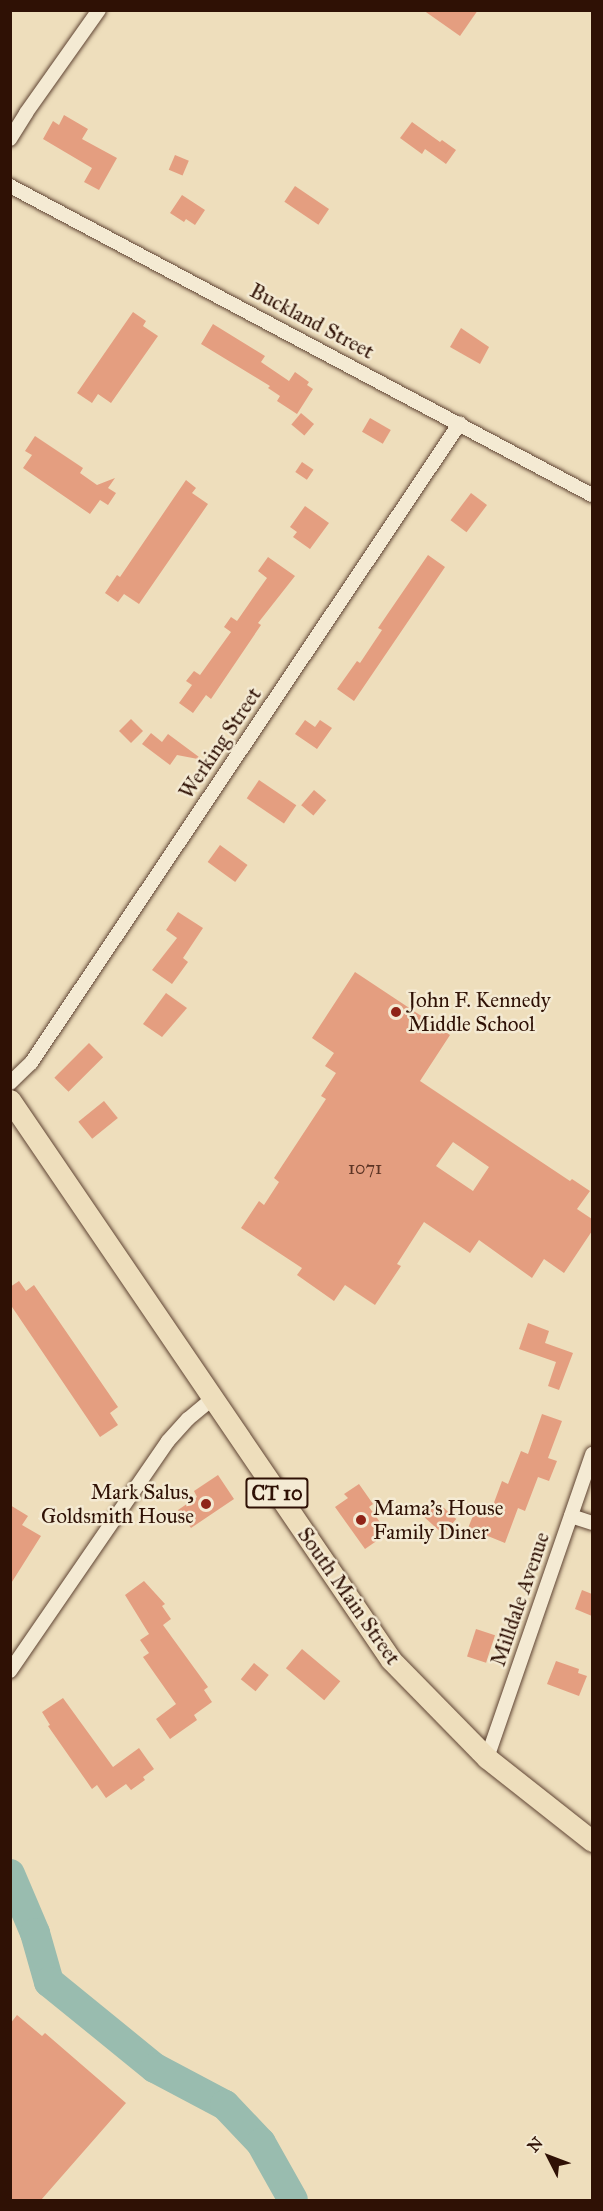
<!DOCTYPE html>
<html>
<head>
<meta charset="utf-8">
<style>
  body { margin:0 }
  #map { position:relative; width:603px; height:2211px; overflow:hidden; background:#eedebc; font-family:"IM FELL Great Primer",serif }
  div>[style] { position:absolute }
  .river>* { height:30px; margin:-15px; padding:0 15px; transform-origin:15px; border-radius:15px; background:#99bcaf }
  .building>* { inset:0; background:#e49e80; transform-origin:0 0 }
  .roads { filter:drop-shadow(0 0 2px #5f4433) drop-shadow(0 0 2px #5f4433) }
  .minor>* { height:14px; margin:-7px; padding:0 7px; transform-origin:7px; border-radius:7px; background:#f4ead3 }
  .trunk>* { height:21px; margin:-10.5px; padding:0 10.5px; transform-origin:10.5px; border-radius:10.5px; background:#eedebc }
  .dots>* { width:16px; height:16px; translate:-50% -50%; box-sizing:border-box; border:3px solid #f4ead3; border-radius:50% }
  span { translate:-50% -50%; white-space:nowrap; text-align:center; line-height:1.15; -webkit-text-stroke:5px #f4ead3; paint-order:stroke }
  .number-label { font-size:18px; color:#5c3424 }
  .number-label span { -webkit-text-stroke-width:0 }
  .shield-label span { padding:2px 4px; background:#f4ead3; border:2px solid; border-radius:4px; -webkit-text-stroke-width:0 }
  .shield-label { font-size:20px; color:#2f1105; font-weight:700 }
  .street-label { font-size:21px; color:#2f1105 }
  .poi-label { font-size:21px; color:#2f1105 }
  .left { translate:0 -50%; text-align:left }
  .right { translate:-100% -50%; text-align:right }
  .frame { position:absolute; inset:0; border:12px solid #2f1105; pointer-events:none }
  .north { position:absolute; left:519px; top:2127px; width:60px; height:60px; -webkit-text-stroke:4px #f4ead3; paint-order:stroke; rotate:312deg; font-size:16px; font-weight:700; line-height:24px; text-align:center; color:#2f1105 }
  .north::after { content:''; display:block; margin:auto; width:21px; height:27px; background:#2f1105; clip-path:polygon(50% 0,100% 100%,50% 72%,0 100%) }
</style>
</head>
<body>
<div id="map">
  <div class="river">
    <div style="left:10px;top:1874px;width:64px;rotate:67deg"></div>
    <div style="left:35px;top:1933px;width:51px;rotate:74.1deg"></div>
    <div style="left:49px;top:1982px;width:136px;rotate:39.1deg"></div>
    <div style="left:155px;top:2068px;width:79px;rotate:27.9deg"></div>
    <div style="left:225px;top:2105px;width:52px;rotate:46.5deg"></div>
    <div style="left:261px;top:2143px;width:65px;rotate:60.7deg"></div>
  </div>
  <div class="building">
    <div style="clip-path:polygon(423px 10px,478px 10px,460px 36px)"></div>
    <div style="clip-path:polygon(64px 115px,88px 129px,82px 139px,117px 158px,99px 190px,84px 182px,92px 168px,43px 139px,53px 121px,59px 125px)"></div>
    <div style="clip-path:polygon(412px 122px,440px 142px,442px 140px,456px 150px,446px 164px,425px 149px,422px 154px,400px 138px)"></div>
    <div style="left:175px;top:155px;width:15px;height:16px;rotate:23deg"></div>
    <div style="left:295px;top:186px;width:41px;height:19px;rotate:34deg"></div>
    <div style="clip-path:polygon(182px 195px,205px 210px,195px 225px,186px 219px,184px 222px,170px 213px)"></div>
    <div style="clip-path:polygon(133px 312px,146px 321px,143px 326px,158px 336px,111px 403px,98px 394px,92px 403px,77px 393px)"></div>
    <div style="clip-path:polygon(213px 324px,265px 356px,261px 362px,289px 381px,295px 372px,309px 382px,307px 385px,313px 389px,297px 414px,277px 401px,280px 396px,268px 388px,270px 386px,201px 344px)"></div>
    <div style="clip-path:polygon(461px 328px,489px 347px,480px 364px,450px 347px)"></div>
    <div style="left:301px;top:413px;width:17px;height:15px;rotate:40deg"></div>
    <div style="left:370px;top:418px;width:24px;height:16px;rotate:30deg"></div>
    <div style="clip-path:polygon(35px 436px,83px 468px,80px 473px,97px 485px,115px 478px,108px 488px,116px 493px,108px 505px,100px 500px,90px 514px,23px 468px,32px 455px,25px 451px)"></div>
    <div style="left:302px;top:462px;width:14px;height:12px;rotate:34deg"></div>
    <div style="clip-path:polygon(186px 480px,196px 488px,192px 493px,208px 504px,139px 604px,124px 594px,118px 602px,105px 593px,117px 575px,120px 577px)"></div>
    <div style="left:471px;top:493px;width:20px;height:34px;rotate:37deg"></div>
    <div style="clip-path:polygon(305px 506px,329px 523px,310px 549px,293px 537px,297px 532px,290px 527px)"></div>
    <div style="clip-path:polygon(428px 555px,445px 567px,354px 701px,337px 689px,357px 661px,360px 663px,382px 630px,378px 628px)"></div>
    <div style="clip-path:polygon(268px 557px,295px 576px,258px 623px,261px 625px,211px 699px,206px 695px,193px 713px,179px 703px,192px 685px,186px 681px,194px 671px,200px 675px,231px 632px,224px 627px,231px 617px,237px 621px,257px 592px,267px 578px,258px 571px)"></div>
    <div style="left:131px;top:719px;width:17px;height:17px;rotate:45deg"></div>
    <div style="clip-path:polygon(305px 720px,315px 727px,320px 720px,332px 728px,317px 749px,295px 734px)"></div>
    <div style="clip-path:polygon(151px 733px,162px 742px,168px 734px,203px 760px,177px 755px,170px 765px,142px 744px)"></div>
    <div style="left:259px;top:780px;width:45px;height:22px;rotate:34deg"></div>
    <div style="left:314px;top:790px;width:16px;height:20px;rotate:40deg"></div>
    <div style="left:220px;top:845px;width:34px;height:21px;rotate:36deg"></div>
    <div style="clip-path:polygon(178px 912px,203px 928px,183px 958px,188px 962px,172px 984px,152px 970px,177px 938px,166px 930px)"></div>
    <div style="clip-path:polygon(evenodd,355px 972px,450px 1035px,420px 1081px,570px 1181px,572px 1179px,590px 1191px,577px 1209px,592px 1219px,592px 1231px,564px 1273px,544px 1259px,532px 1278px,479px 1240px,470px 1253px,424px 1222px,397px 1264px,401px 1266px,375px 1305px,345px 1285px,334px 1301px,297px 1275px,302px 1268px,241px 1228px,259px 1201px,264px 1205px,279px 1182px,274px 1178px,326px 1099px,321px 1096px,336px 1073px,325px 1066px,334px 1053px,312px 1038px,355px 972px,453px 1142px,489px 1167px,473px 1191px,436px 1166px,453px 1142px)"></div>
    <div style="clip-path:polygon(166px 993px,187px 1008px,162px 1037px,143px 1024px)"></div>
    <div style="left:89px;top:1043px;width:20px;height:49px;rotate:45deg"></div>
    <div style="left:104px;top:1101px;width:22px;height:33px;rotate:51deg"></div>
    <div style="clip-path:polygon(19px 1281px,26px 1291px,34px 1285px,118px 1407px,110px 1413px,118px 1425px,100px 1437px,10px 1304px,10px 1287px)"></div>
    <div style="clip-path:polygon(528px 1323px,549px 1331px,545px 1343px,573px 1353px,559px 1390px,548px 1386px,556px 1362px,519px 1349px)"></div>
    <div style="clip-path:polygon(542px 1414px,562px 1421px,548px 1458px,557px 1461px,549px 1481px,538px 1477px,525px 1511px,518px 1508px,505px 1543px,468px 1528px,475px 1511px,489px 1516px,502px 1481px,508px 1484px,521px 1451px,528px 1454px)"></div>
    <div style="clip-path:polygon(218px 1475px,234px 1499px,191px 1528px,178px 1510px,197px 1497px,194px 1491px)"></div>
    <div style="clip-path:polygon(359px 1484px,373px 1504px,369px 1507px,388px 1533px,365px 1549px,335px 1507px,348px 1498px,344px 1494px)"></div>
    <div style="left:434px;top:1499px;width:30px;height:20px;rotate:42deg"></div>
    <div style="clip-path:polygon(10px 1505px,28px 1516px,22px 1525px,41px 1536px,10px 1585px)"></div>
    <div style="clip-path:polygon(144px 1581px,165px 1604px,162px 1606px,171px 1619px,163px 1625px,208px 1687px,204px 1690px,212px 1702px,194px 1715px,197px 1720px,170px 1739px,156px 1719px,176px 1704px,143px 1657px,149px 1653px,140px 1640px,149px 1634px,125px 1595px)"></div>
    <div style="clip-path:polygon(582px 1590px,592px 1594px,592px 1616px,575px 1609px)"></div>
    <div style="left:476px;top:1629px;width:20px;height:29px;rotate:18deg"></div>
    <div style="left:302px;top:1649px;width:50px;height:25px;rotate:40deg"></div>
    <div style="clip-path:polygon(556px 1661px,579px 1669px,578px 1673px,587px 1676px,579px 1696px,547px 1684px)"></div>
    <div style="left:254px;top:1663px;width:19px;height:21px;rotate:39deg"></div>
    <div style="clip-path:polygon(63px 1698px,113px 1767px,139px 1748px,154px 1769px,143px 1777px,145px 1780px,131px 1790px,126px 1784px,106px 1798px,97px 1785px,92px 1789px,48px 1726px,50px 1725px,42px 1712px)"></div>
    <div style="clip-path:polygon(17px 2015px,42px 2036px,45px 2033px,126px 2103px,41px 2200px,10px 2200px,10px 2024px)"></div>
  </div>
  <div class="roads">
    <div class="minor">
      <div style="left:10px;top:139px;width:31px;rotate:-58deg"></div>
      <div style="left:26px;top:113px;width:126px;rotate:-54.7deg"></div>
      <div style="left:10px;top:186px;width:659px;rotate:27.97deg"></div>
      <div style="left:10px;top:1083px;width:29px;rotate:-44deg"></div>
      <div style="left:31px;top:1063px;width:770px;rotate:-56.17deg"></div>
      <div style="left:571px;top:1516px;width:22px;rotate:18deg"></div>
      <div style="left:10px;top:1671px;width:279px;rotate:-55.5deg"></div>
      <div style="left:168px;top:1441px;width:30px;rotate:-48deg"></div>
      <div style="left:188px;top:1419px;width:33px;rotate:-40deg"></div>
      <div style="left:487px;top:1758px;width:322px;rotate:-70.9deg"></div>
    </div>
    <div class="trunk">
      <div style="left:10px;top:1100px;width:677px;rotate:55.77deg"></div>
      <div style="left:391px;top:1660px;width:137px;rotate:45.6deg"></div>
      <div style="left:487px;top:1758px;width:134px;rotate:38.3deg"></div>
    </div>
  </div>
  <div class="dots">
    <div style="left:396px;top:1012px;background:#8f2418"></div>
    <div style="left:206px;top:1504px;background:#8f2418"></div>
    <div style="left:361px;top:1520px;background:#8f2418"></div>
  </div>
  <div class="number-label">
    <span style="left:365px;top:1168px">1071</span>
  </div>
  <div class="shield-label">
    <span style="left:277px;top:1493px">CT 10</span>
  </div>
  <div class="street-label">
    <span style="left:312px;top:321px;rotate:28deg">Buckland Street</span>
    <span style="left:220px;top:743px;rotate:-56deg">Werking Street</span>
    <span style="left:349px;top:1596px;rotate:55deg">South Main Street</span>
    <span style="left:520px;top:1599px;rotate:-71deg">Milldale Avenue</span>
  </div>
  <div class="poi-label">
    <span class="left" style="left:408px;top:1012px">John F. Kennedy<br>Middle School</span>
    <span class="right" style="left:194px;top:1504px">Mark Salus,<br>Goldsmith House</span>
    <span class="left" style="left:373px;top:1520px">Mama's House<br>Family Diner</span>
  </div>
  <div class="frame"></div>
  <div class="north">N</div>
</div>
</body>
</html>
